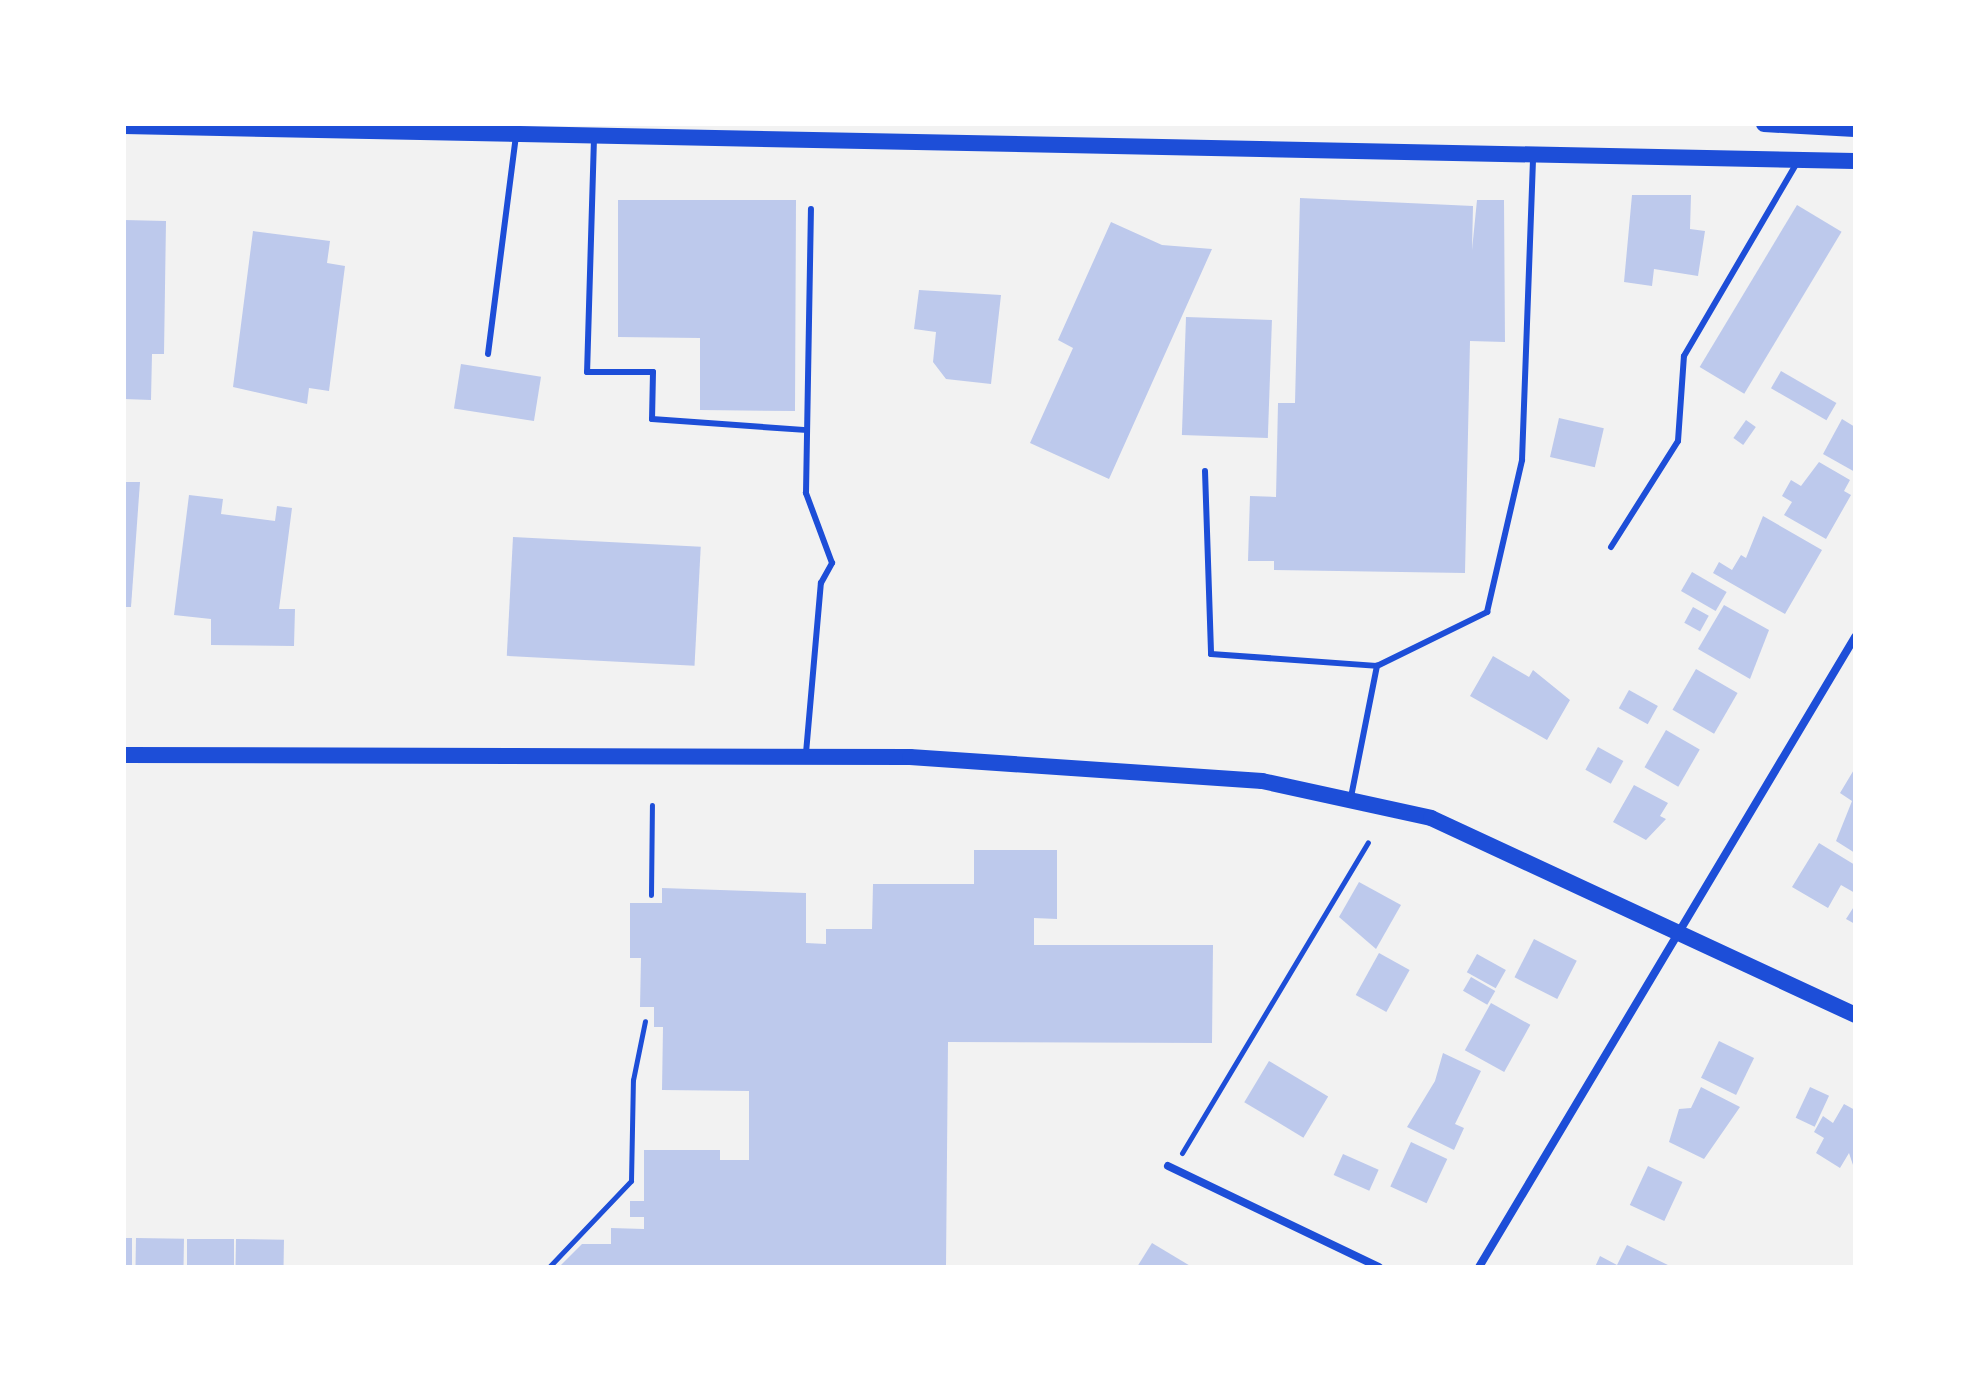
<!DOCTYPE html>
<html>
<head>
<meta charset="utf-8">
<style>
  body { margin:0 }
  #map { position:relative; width:1979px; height:1391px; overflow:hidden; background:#f2f2f2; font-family:"PT Sans",sans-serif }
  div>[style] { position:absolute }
  .building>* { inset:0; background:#bdc9ec; transform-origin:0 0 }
  .path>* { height:5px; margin:-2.5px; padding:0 2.5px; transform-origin:2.5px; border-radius:2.5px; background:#1d4ed8 }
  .service>* { height:6px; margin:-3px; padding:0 3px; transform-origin:3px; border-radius:3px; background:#1d4ed8 }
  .minor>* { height:8px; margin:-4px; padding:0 4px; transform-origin:4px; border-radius:4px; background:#1d4ed8 }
  .secondary>* { height:16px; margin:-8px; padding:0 8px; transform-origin:8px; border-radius:8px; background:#1d4ed8 }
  span { translate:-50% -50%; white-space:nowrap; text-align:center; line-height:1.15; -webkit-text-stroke:7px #fff; paint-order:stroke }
  .frame { position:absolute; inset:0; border:126px solid #fff; pointer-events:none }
</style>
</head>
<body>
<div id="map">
  <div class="building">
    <div style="clip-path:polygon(1632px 195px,1691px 195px,1690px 229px,1705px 231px,1698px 276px,1654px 269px,1652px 286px,1624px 282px)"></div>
    <div style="clip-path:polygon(1300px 198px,1473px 206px,1472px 250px,1477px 200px,1504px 200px,1505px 342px,1470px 341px,1465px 573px,1274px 570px,1274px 561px,1248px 561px,1250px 496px,1276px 497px,1278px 403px,1295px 403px)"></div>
    <div style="clip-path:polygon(618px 200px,796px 200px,795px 411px,700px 410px,700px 338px,618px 337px)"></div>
    <div style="left:1797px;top:205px;width:52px;height:189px;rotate:31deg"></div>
    <div style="clip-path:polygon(124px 220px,166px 221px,164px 354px,152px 354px,151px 400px,124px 399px)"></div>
    <div style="clip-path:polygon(1111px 222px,1162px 245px,1212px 249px,1109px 479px,1030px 443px,1073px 348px,1058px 340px)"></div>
    <div style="clip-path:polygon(253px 231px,330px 241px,327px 263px,345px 266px,329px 391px,309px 388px,307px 404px,233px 387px)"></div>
    <div style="clip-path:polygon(919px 290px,1001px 295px,991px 384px,946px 379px,933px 362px,936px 332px,914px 329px)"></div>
    <div style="left:1186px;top:317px;width:86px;height:118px;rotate:2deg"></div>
    <div style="left:461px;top:364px;width:81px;height:45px;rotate:9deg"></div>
    <div style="left:1781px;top:371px;width:64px;height:20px;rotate:30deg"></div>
    <div style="left:1559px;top:418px;width:46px;height:40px;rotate:13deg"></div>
    <div style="clip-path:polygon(1842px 419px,1855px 427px,1855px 472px,1823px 454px)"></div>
    <div style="left:1746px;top:420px;width:12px;height:22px;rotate:35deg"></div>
    <div style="clip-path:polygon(1819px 462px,1850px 480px,1844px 491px,1851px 495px,1826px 539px,1784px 515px,1792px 502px,1782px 496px,1791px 480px,1801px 486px)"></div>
    <div style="clip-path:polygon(124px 482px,140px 482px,131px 607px,124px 607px)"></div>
    <div style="clip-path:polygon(189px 495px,223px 499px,221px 514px,275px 521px,277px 506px,292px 508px,279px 609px,295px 609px,294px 646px,211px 645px,211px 619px,174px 615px)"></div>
    <div style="clip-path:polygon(1763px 516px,1822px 550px,1785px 614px,1713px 573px,1719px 562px,1732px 570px,1741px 555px,1746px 558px)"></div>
    <div style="left:513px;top:537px;width:188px;height:119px;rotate:3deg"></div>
    <div style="left:1692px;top:572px;width:40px;height:22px;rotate:30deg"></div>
    <div style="clip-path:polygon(1724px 605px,1769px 630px,1750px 679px,1698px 649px)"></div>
    <div style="left:1693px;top:607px;width:18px;height:18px;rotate:29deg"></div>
    <div style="clip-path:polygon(1493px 656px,1529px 677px,1533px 670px,1570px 700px,1547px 740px,1470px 696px)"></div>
    <div style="left:1696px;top:669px;width:48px;height:47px;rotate:30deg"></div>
    <div style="left:1629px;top:690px;width:33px;height:21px;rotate:29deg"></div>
    <div style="left:1666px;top:730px;width:39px;height:43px;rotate:30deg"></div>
    <div style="left:1598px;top:747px;width:29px;height:26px;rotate:29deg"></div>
    <div style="clip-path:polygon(1855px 768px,1855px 853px,1836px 841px,1852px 801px,1840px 793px)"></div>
    <div style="clip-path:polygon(1634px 785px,1668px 803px,1660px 816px,1666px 819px,1646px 840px,1613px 822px)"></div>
    <div style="clip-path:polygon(1819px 843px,1855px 865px,1855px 893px,1841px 885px,1828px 908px,1792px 887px)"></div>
    <div style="clip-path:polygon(974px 850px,1057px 850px,1057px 919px,1034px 918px,1034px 945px,1213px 945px,1212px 1043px,948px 1042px,946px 1267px,559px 1267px,582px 1244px,611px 1244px,611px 1228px,644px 1229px,644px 1217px,630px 1217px,630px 1201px,644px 1201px,644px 1150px,720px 1150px,720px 1160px,749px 1160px,749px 1091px,662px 1090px,663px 1027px,654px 1027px,654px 1007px,640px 1007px,641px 958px,630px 958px,630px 903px,662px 903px,662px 888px,806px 893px,806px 943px,826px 944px,826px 929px,872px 929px,873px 884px,974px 884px)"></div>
    <div style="clip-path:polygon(1359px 882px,1401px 905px,1376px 949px,1339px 917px)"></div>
    <div style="clip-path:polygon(1855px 905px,1855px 924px,1846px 919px)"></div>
    <div style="left:1534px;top:939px;width:48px;height:43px;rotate:27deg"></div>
    <div style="left:1379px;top:953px;width:35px;height:48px;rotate:29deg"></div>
    <div style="left:1477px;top:954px;width:33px;height:21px;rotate:29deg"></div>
    <div style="left:1471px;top:977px;width:28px;height:16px;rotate:30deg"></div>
    <div style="left:1491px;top:1003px;width:45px;height:54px;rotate:29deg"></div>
    <div style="left:1719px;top:1041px;width:39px;height:41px;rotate:26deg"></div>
    <div style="clip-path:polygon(1443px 1053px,1481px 1071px,1455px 1124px,1464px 1128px,1454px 1150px,1407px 1127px,1435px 1081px)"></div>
    <div style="left:1269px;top:1061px;width:69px;height:48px;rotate:31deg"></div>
    <div style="clip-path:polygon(1701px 1087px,1740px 1107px,1704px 1159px,1669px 1142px,1679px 1109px,1691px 1108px)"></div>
    <div style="left:1810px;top:1087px;width:21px;height:34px;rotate:25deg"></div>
    <div style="clip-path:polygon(1844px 1104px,1855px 1110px,1855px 1171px,1849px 1153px,1840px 1168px,1816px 1153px,1824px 1138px,1814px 1132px,1823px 1116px,1833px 1123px)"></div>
    <div style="left:1411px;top:1142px;width:40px;height:49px;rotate:25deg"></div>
    <div style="left:1343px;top:1154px;width:39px;height:23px;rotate:24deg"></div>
    <div style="left:1648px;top:1166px;width:38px;height:43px;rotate:25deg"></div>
    <div style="left:124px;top:1238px;width:8px;height:29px"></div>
    <div style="left:136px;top:1238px;width:48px;height:29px;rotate:1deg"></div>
    <div style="left:187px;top:1239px;width:47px;height:28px"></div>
    <div style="left:236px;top:1239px;width:48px;height:28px;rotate:1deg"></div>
    <div style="clip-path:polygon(1152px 1243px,1192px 1267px,1137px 1267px)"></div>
    <div style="clip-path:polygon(1627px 1245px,1672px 1267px,1595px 1267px,1600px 1256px,1617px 1265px)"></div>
  </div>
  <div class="path">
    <div style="left:651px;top:895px;width:90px;rotate:-89.4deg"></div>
    <div style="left:1182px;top:1153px;width:362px;rotate:-59.1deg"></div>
    <div style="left:549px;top:1267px;width:119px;rotate:-46.4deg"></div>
    <div style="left:631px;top:1181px;width:101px;rotate:-88.9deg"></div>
    <div style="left:633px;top:1080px;width:60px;rotate:-78.5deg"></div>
  </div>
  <div class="service">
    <div style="left:594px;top:138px;width:234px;rotate:91.7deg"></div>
    <div style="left:587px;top:372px;width:66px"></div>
    <div style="left:653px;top:372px;width:47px;rotate:91.2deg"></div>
    <div style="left:652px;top:419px;width:152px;rotate:4.1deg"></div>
    <div style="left:488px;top:354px;width:220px;rotate:-82.7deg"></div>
    <div style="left:1205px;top:471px;width:183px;rotate:88.1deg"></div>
    <div style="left:1211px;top:654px;width:166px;rotate:4.1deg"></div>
    <div style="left:1611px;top:547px;width:125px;rotate:-57.7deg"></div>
    <div style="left:1678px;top:441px;width:85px;rotate:-86deg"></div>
    <div style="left:1684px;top:356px;width:226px;rotate:-59.7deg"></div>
    <div style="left:806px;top:753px;width:171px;rotate:-85deg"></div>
    <div style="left:821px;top:583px;width:23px;rotate:-61deg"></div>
    <div style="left:832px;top:563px;width:75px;rotate:-110.4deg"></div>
    <div style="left:806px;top:493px;width:284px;rotate:-89deg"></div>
    <div style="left:1351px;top:797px;width:134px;rotate:-78.8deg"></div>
    <div style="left:1377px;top:666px;width:123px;rotate:-26.1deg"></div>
    <div style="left:1487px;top:612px;width:156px;rotate:-77deg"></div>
    <div style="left:1522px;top:460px;width:303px;rotate:-87.9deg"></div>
  </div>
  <div class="minor">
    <div style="left:1168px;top:1166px;width:234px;rotate:25.6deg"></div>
    <div style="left:1479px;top:1267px;width:734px;rotate:-59.17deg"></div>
  </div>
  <div class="secondary">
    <div style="left:1764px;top:124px;width:91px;rotate:3.1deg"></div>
    <div style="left:124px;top:126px;width:1731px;rotate:1.16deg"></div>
    <div style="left:124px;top:755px;width:786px;rotate:0.15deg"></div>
    <div style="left:910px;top:757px;width:353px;rotate:3.9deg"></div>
    <div style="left:1262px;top:781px;width:173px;rotate:12.3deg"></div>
    <div style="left:1431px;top:818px;width:468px;rotate:24.9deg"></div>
  </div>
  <div class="frame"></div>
</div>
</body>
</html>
